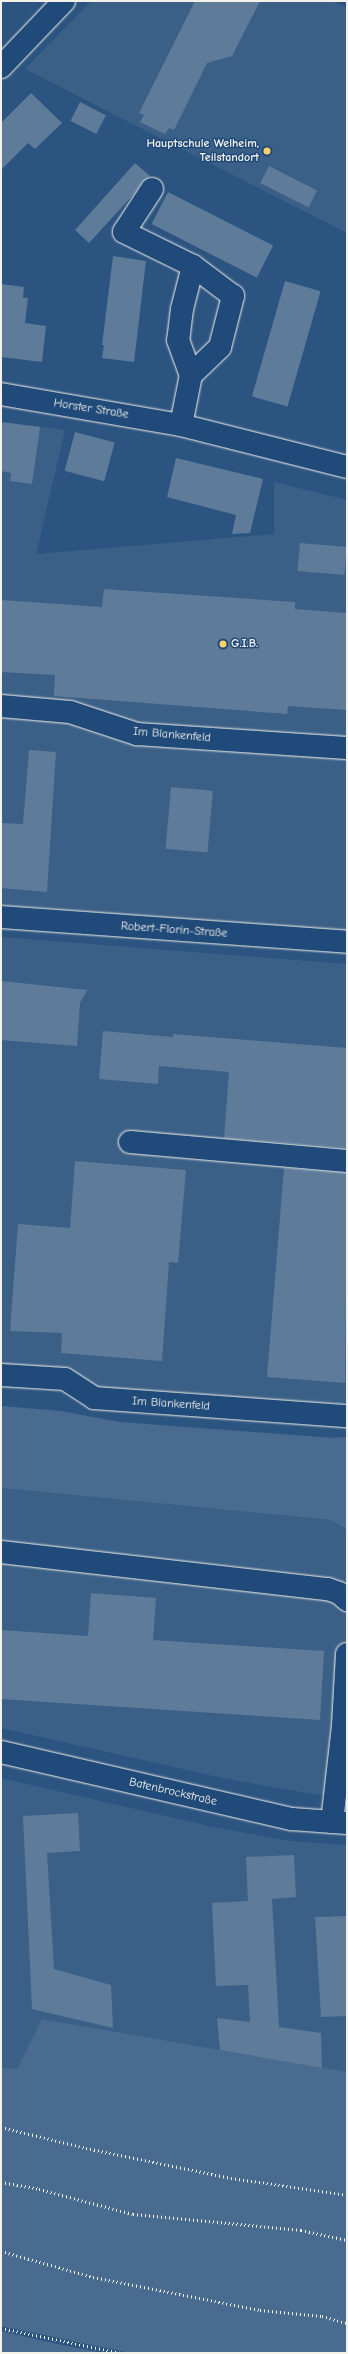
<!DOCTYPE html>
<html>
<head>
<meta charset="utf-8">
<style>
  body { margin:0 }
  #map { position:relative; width:348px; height:2354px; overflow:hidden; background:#2c5481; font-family:"Comic Neue",sans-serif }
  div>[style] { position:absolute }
  .built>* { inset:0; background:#3b6088 }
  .green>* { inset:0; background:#496b90 }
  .building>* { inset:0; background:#5e7b9a; transform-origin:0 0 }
  .path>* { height:2.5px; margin-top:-1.25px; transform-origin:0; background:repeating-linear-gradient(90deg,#f4f1e8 0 1px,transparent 0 4px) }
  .roads { filter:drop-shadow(0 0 1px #f4f1e8) drop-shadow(0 0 1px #f4f1e8) }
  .minor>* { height:22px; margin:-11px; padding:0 11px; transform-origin:11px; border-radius:11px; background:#1f4a7a }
  .major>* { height:22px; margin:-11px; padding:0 11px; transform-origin:11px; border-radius:11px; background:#1f4a7a }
  .dots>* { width:11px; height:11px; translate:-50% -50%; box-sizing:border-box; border:2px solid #1f4a7a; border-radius:50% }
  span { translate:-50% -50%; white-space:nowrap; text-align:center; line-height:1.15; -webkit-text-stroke:3px #1f4a7a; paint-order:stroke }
  .poi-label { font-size:12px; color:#f4f1e8; font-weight:700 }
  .right { translate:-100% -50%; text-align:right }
  .left { translate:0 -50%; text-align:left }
  .street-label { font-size:12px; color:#f4f1e8 }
  .frame { position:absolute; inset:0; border:2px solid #f4f1e8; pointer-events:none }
</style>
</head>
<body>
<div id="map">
  <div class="built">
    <div style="clip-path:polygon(91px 1px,333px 1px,347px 8px,347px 233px,25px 69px)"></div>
    <div style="clip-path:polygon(1px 422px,65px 430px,36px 554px,274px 534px,274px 482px,347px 500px,347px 931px,1px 905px)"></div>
    <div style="clip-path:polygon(1px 937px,347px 964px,347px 1401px,343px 1404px,284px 1401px,89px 1387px,73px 1370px,1px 1365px)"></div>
    <div style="clip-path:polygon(1px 1488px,331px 1520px,347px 1530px,347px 1797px,313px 1794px,227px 1779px,1px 1728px)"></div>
    <div style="clip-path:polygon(1px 1778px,213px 1827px,290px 1841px,347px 1845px,347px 2072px,42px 2019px,17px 2070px,1px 2068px)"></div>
  </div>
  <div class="green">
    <div style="clip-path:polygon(1px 1406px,61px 1411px,120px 1422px,334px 1438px,347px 1437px,347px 1530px,331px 1520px,1px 1488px)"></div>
    <div style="clip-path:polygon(42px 2019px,347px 2072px,347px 2353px,130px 2353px,1px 2326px,1px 2068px,17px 2069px)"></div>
    <div style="clip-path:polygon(1px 2331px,62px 2345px,104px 2353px,1px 2353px)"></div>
  </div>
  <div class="building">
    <div style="clip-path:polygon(195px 1px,260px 1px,232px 56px,207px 63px,174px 130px,169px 128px,165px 134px,140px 122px,144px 115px,139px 113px)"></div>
    <div style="clip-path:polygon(31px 93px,62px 123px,35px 149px,28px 143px,1px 170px,1px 123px)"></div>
    <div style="left:80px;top:102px;width:29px;height:21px;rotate:27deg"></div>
    <div style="clip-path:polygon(135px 163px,150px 176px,142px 182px,134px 194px,89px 243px,75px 230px)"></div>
    <div style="left:269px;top:166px;width:54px;height:19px;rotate:27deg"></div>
    <div style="left:168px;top:192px;width:118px;height:36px;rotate:27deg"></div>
    <div style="clip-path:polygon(113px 256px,146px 261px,134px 362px,102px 358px,104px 345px,102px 345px)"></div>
    <div style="left:285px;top:281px;width:37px;height:120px;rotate:16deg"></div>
    <div style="clip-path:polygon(1px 284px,24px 287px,23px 298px,28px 298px,25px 323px,46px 326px,42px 362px,1px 357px)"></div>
    <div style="clip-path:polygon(1px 422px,40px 427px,32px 484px,10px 481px,11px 473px,1px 471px)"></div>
    <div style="left:75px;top:432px;width:41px;height:40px;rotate:15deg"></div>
    <div style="clip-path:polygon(176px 458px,263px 479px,250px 533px,232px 534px,236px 515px,167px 497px)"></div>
    <div style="left:300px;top:543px;width:47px;height:28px;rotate:5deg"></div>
    <div style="clip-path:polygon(104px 589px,295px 602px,295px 609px,347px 613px,347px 710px,288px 706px,287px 714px,54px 696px,55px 675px,1px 672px,1px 600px,102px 607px)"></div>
    <div style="clip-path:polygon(29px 750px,56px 752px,47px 892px,1px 888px,1px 823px,23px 824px)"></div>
    <div style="left:171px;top:787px;width:42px;height:62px;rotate:5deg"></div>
    <div style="clip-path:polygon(1px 981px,87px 990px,80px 1003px,77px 1046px,1px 1040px)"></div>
    <div style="clip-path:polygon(103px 1031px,173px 1037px,173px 1034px,347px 1048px,347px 1148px,224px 1138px,229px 1072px,159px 1066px,158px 1084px,99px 1079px)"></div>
    <div style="clip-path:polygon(75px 1161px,186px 1170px,178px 1263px,169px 1262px,162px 1361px,61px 1353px,62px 1333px,10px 1331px,18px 1224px,70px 1228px)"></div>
    <div style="clip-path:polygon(284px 1168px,347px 1173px,345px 1383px,267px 1377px)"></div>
    <div style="clip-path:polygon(91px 1593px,156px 1598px,153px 1640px,324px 1651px,320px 1720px,1px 1699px,1px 1630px,88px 1636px)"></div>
    <div style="clip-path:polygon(78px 1813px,80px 1851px,47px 1853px,54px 1969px,111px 1985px,113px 2028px,32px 2009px,23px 1816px)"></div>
    <div style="clip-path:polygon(294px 1855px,296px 1897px,272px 1899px,279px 2027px,321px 2033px,322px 2068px,220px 2050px,217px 2018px,250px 2022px,248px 1985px,216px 1986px,212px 1903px,248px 1901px,246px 1857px)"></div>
    <div style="clip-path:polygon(347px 1916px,347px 2016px,321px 2017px,315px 1917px)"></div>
  </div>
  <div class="path">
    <div style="left:1px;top:2127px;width:88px;rotate:13.9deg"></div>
    <div style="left:86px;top:2148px;width:148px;rotate:11.7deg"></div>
    <div style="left:231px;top:2178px;width:117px;rotate:8.3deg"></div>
    <div style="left:1px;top:2182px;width:39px;rotate:10deg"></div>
    <div style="left:39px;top:2189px;width:97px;rotate:14.9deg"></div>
    <div style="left:133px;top:2214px;width:169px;rotate:5.4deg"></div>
    <div style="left:301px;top:2230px;width:47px;rotate:12.3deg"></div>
    <div style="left:1px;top:2251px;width:96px;rotate:15.8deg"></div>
    <div style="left:93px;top:2277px;width:170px;rotate:11.2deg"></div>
    <div style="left:260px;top:2310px;width:62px;rotate:5.5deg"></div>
    <div style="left:322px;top:2316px;width:26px;rotate:16deg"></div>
    <div style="left:1px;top:2328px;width:123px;rotate:11.8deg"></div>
  </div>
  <div class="roads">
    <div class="minor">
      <div style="left:1px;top:67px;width:91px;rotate:-46.3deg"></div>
      <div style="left:152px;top:189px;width:51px;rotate:123.1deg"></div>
      <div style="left:124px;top:232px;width:77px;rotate:26.2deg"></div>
      <div style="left:181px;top:425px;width:51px;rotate:-78.7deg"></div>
      <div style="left:191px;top:375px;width:40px;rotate:-44deg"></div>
      <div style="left:220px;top:347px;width:53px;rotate:-75.7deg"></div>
      <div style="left:233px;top:296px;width:50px;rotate:-143.1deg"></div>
      <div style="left:193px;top:266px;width:44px;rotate:104.3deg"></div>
      <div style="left:182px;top:309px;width:31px;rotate:97deg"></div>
      <div style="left:178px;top:340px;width:37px;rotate:70deg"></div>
      <div style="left:1px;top:706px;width:69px;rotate:5deg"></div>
      <div style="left:70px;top:712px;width:71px;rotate:18.2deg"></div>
      <div style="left:137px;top:734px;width:210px;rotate:3.8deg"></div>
      <div style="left:1px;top:917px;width:347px;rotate:4.1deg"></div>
      <div style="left:130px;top:1142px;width:218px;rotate:5deg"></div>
      <div style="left:1px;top:1375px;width:64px;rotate:3.6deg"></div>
      <div style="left:65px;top:1379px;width:35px;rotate:33deg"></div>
      <div style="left:94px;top:1398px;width:254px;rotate:4.1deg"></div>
      <div style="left:1px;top:1552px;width:329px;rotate:6.5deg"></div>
      <div style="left:328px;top:1589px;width:12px;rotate:20deg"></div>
      <div style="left:339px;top:1593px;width:11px;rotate:41deg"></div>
      <div style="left:1px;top:1752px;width:299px;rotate:13deg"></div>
      <div style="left:292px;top:1819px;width:55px;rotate:4.2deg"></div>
      <div style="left:332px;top:1822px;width:98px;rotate:-83.5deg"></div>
      <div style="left:343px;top:1725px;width:71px;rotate:-86.8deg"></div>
    </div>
    <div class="major">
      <div style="left:1px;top:394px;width:183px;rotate:9.8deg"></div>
      <div style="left:181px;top:425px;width:171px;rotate:14.2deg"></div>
    </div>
  </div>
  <div class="dots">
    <div style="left:267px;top:151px;background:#ffd166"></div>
    <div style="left:223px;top:644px;background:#ffd166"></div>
  </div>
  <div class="poi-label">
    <span class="right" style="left:259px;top:151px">Hauptschule Welheim,<br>Teilstandort</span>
    <span class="left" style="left:231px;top:644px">G.I.B.</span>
  </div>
  <div class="street-label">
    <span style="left:91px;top:409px;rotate:9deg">Horster Straße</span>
    <span style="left:172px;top:735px;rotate:5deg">Im Blankenfeld</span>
    <span style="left:174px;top:930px;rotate:4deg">Robert-Florin-Straße</span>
    <span style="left:171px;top:1404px;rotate:4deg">Im Blankenfeld</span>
    <span style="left:173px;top:1792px;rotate:13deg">Batenbrockstraße</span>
  </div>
  <div class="frame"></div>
</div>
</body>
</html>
